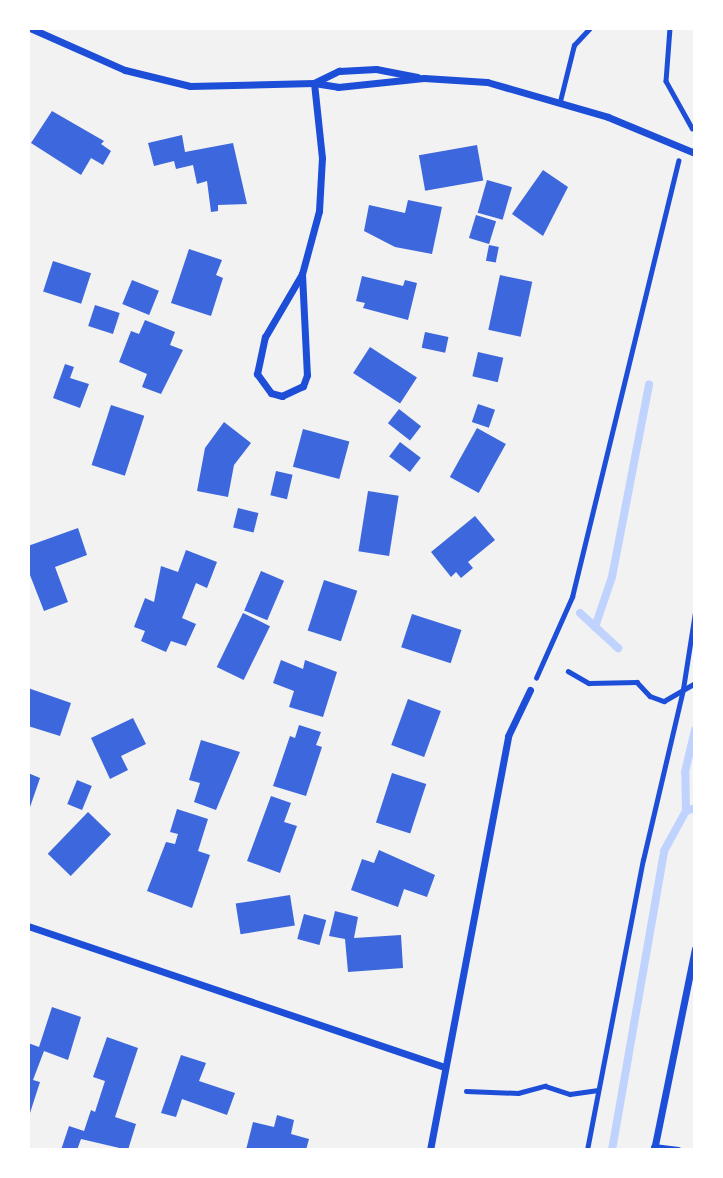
<!DOCTYPE html>
<html>
<head>
<meta charset="utf-8">
<style>
  body { margin:0 }
  #map { position:relative; width:723px; height:1178px; overflow:hidden; background:#f2f2f2; font-family:"Archivo Narrow",sans-serif }
  div>[style] { position:absolute }
  .stream>* { height:8px; margin:-4px; padding:0 4px; transform-origin:4px; border-radius:4px; background:#bfd3fe }
  .building>* { inset:0; background:#3d67dc; transform-origin:0 0 }
  .path>* { height:4.5px; margin:-2.25px; padding:0 2.25px; transform-origin:2.25px; border-radius:2.25px; background:#1d4ed8 }
  .service>* { height:5px; margin:-2.5px; padding:0 2.5px; transform-origin:2.5px; border-radius:2.5px; background:#1d4ed8 }
  .minor>* { height:7px; margin:-3.5px; padding:0 3.5px; transform-origin:3.5px; border-radius:3.5px; background:#1d4ed8 }
  span { translate:-50% -50%; white-space:nowrap; text-align:center; line-height:1.15; -webkit-text-stroke:6px #fff; paint-order:stroke }
  .frame { position:absolute; inset:0; border:30px solid #fff; pointer-events:none }
</style>
</head>
<body>
<div id="map">
  <div class="stream">
    <div style="left:580px;top:613px;width:52px;rotate:42.6deg"></div>
    <div style="left:595px;top:627px;width:53px;rotate:-71.2deg"></div>
    <div style="left:612px;top:577px;width:196px;rotate:-79.1deg"></div>
    <div style="left:686px;top:811px;width:39px;rotate:-91deg"></div>
    <div style="left:685px;top:772px;width:43px;rotate:-76.6deg"></div>
    <div style="left:612px;top:1150px;width:303px;rotate:-80.1deg"></div>
    <div style="left:664px;top:851px;width:46px;rotate:-61.2deg"></div>
    <div style="left:686px;top:811px;width:9px;rotate:-18deg"></div>
  </div>
  <div class="building">
    <div style="clip-path:polygon(52px 111px,104px 141px,101px 144px,111px 151px,103px 165px,91px 158px,81px 175px,31px 143px)"></div>
    <div style="clip-path:polygon(182px 135px,185px 152px,233px 143px,247px 204px,218px 205px,218px 211px,211px 212px,207px 181px,197px 184px,193px 165px,176px 169px,174px 161px,154px 166px,148px 143px)"></div>
    <div style="left:477px;top:145px;width:36px;height:59px;rotate:80deg"></div>
    <div style="clip-path:polygon(543px 170px,568px 187px,543px 236px,512px 214px)"></div>
    <div style="left:487px;top:180px;width:26px;height:34px;rotate:16deg"></div>
    <div style="clip-path:polygon(408px 200px,442px 207px,432px 254px,395px 247px,364px 231px,369px 205px,405px 213px)"></div>
    <div style="left:476px;top:215px;width:21px;height:24px;rotate:17deg"></div>
    <div style="left:489px;top:245px;width:10px;height:16px;rotate:11deg"></div>
    <div style="clip-path:polygon(189px 249px,222px 260px,216px 275px,223px 278px,211px 316px,171px 303px)"></div>
    <div style="left:53px;top:261px;width:40px;height:32px;rotate:18deg"></div>
    <div style="left:500px;top:275px;width:33px;height:56px;rotate:12deg"></div>
    <div style="clip-path:polygon(362px 276px,403px 286px,405px 280px,417px 283px,408px 320px,363px 308px,365px 303px,356px 301px)"></div>
    <div style="left:132px;top:280px;width:29px;height:26px;rotate:22deg"></div>
    <div style="left:95px;top:305px;width:26px;height:22px;rotate:18deg"></div>
    <div style="clip-path:polygon(145px 320px,175px 332px,170px 345px,183px 350px,161px 394px,142px 387px,147px 374px,119px 362px,131px 331px,139px 334px)"></div>
    <div style="left:425px;top:332px;width:24px;height:16px;rotate:12deg"></div>
    <div style="left:370px;top:347px;width:56px;height:31px;rotate:33deg"></div>
    <div style="left:478px;top:352px;width:26px;height:25px;rotate:13deg"></div>
    <div style="clip-path:polygon(65px 364px,74px 367px,70px 378px,89px 384px,80px 408px,53px 398px)"></div>
    <div style="left:478px;top:404px;width:18px;height:19px;rotate:19deg"></div>
    <div style="left:111px;top:405px;width:35px;height:63px;rotate:18deg"></div>
    <div style="left:399px;top:409px;width:28px;height:18px;rotate:38deg"></div>
    <div style="clip-path:polygon(224px 422px,251px 443px,234px 465px,228px 497px,197px 491px,205px 448px)"></div>
    <div style="left:477px;top:428px;width:33px;height:56px;rotate:29deg"></div>
    <div style="left:303px;top:429px;width:48px;height:39px;rotate:15deg"></div>
    <div style="left:400px;top:442px;width:26px;height:18px;rotate:37deg"></div>
    <div style="left:276px;top:471px;width:17px;height:25px;rotate:13deg"></div>
    <div style="left:368px;top:491px;width:31px;height:61px;rotate:9deg"></div>
    <div style="left:238px;top:508px;width:21px;height:20px;rotate:14deg"></div>
    <div style="clip-path:polygon(475px 516px,495px 540px,468px 562px,473px 568px,461px 578px,456px 572px,451px 577px,431px 552px)"></div>
    <div style="clip-path:polygon(78px 528px,87px 555px,55px 567px,68px 602px,44px 611px,28px 570px,28px 546px)"></div>
    <div style="clip-path:polygon(186px 550px,217px 562px,207px 588px,196px 583px,182px 618px,196px 624px,186px 646px,171px 641px,166px 652px,141px 641px,145px 631px,134px 627px,145px 598px,154px 602px,161px 566px,178px 572px)"></div>
    <div style="left:261px;top:571px;width:25px;height:43px;rotate:23deg"></div>
    <div style="left:324px;top:580px;width:35px;height:53px;rotate:18deg"></div>
    <div style="left:243px;top:613px;width:30px;height:60px;rotate:26deg"></div>
    <div style="left:412px;top:614px;width:52px;height:35px;rotate:18deg"></div>
    <div style="clip-path:polygon(281px 660px,303px 669px,305px 660px,337px 672px,323px 717px,289px 707px,294px 691px,273px 683px)"></div>
    <div style="clip-path:polygon(28px 688px,71px 703px,60px 736px,28px 726px)"></div>
    <div style="left:408px;top:699px;width:35px;height:49px;rotate:20deg"></div>
    <div style="clip-path:polygon(133px 718px,146px 744px,121px 756px,128px 770px,110px 779px,91px 738px)"></div>
    <div style="clip-path:polygon(299px 725px,321px 732px,316px 745px,322px 747px,306px 796px,273px 786px,290px 736px,295px 738px)"></div>
    <div style="clip-path:polygon(201px 740px,240px 752px,216px 810px,194px 802px,200px 783px,189px 780px)"></div>
    <div style="clip-path:polygon(28px 773px,40px 778px,28px 813px)"></div>
    <div style="left:392px;top:773px;width:36px;height:52px;rotate:18deg"></div>
    <div style="left:77px;top:780px;width:16px;height:26px;rotate:22deg"></div>
    <div style="clip-path:polygon(271px 796px,291px 803px,284px 822px,297px 826px,280px 873px,247px 861px)"></div>
    <div style="clip-path:polygon(177px 809px,208px 819px,198px 851px,210px 855px,192px 908px,147px 891px,166px 842px,175px 844px,178px 834px,170px 832px)"></div>
    <div style="left:88px;top:812px;width:32px;height:58px;rotate:44deg"></div>
    <div style="clip-path:polygon(379px 850px,435px 875px,427px 897px,404px 889px,398px 907px,351px 890px,362px 859px,374px 863px)"></div>
    <div style="left:290px;top:895px;width:31px;height:55px;rotate:81deg"></div>
    <div style="clip-path:polygon(335px 911px,358px 917px,354px 938px,401px 935px,403px 968px,348px 972px,345px 939px,329px 936px)"></div>
    <div style="left:304px;top:914px;width:23px;height:26px;rotate:15deg"></div>
    <div style="clip-path:polygon(52px 1007px,81px 1017px,68px 1060px,44px 1051px,33px 1080px,40px 1082px,30px 1113px,28px 1043px,39px 1047px)"></div>
    <div style="clip-path:polygon(107px 1037px,138px 1048px,115px 1117px,136px 1124px,128px 1150px,81px 1139px,77px 1150px,61px 1150px,69px 1126px,84px 1131px,91px 1110px,95px 1112px,105px 1081px,93px 1077px)"></div>
    <div style="clip-path:polygon(181px 1055px,206px 1063px,199px 1081px,235px 1093px,227px 1115px,182px 1099px,176px 1117px,161px 1113px)"></div>
    <div style="clip-path:polygon(277px 1115px,294px 1120px,291px 1134px,309px 1139px,306px 1150px,246px 1150px,253px 1122px,274px 1127px)"></div>
  </div>
  <div class="path">
    <div style="left:670px;top:28px;width:53px;rotate:94.3deg"></div>
    <div style="left:666px;top:81px;width:54px;rotate:61deg"></div>
    <div style="left:568px;top:671px;width:24px;rotate:30deg"></div>
    <div style="left:589px;top:683px;width:48px;rotate:-1.2deg"></div>
    <div style="left:637px;top:682px;width:19px;rotate:47deg"></div>
    <div style="left:650px;top:696px;width:15px;rotate:20deg"></div>
    <div style="left:664px;top:701px;width:36px;rotate:-30deg"></div>
    <div style="left:536px;top:678px;width:89px;rotate:-66deg"></div>
    <div style="left:572px;top:597px;width:449px;rotate:-76.3deg"></div>
    <div style="left:466px;top:1091px;width:52px;rotate:2.2deg"></div>
    <div style="left:518px;top:1093px;width:28px;rotate:-15deg"></div>
    <div style="left:545px;top:1086px;width:26px;rotate:18deg"></div>
    <div style="left:570px;top:1094px;width:28px;rotate:-8deg"></div>
    <div style="left:587px;top:1150px;width:295px;rotate:-79.1deg"></div>
    <div style="left:643px;top:860px;width:176px;rotate:-76.8deg"></div>
    <div style="left:683px;top:689px;width:78px;rotate:-81.1deg"></div>
  </div>
  <div class="service">
    <div style="left:560px;top:101px;width:58px;rotate:-76deg"></div>
    <div style="left:574px;top:45px;width:23px;rotate:-47deg"></div>
  </div>
  <div class="minor">
    <div style="left:30px;top:28px;width:104px;rotate:23.9deg"></div>
    <div style="left:125px;top:70px;width:67px;rotate:13.8deg"></div>
    <div style="left:190px;top:86px;width:124px;rotate:-1.4deg"></div>
    <div style="left:314px;top:83px;width:24px;rotate:9deg"></div>
    <div style="left:338px;top:87px;width:86px;rotate:-6deg"></div>
    <div style="left:424px;top:78px;width:63px;rotate:3.6deg"></div>
    <div style="left:487px;top:82px;width:126px;rotate:16.1deg"></div>
    <div style="left:608px;top:117px;width:94px;rotate:22.5deg"></div>
    <div style="left:314px;top:83px;width:28px;rotate:-26deg"></div>
    <div style="left:339px;top:71px;width:37px;rotate:-3deg"></div>
    <div style="left:376px;top:69px;width:42px;rotate:11deg"></div>
    <div style="left:302px;top:274px;width:101px;rotate:87.2deg"></div>
    <div style="left:307px;top:375px;width:12px;rotate:110deg"></div>
    <div style="left:303px;top:386px;width:23px;rotate:155deg"></div>
    <div style="left:282px;top:396px;width:11px;rotate:-165deg"></div>
    <div style="left:271px;top:393px;width:24px;rotate:-126deg"></div>
    <div style="left:257px;top:374px;width:38px;rotate:-78deg"></div>
    <div style="left:265px;top:337px;width:73px;rotate:-59.6deg"></div>
    <div style="left:302px;top:274px;width:65px;rotate:-74.9deg"></div>
    <div style="left:319px;top:211px;width:53px;rotate:-86.8deg"></div>
    <div style="left:322px;top:158px;width:75px;rotate:-96.1deg"></div>
    <div style="left:28px;top:926px;width:440px;rotate:18.7deg"></div>
    <div style="left:654px;top:1147px;width:24px;rotate:7deg"></div>
    <div style="left:430px;top:1150px;width:421px;rotate:-79.3deg"></div>
    <div style="left:508px;top:736px;width:51px;rotate:-64.4deg"></div>
    <div style="left:654px;top:1150px;width:205px;rotate:-78.5deg"></div>
  </div>
  <div class="frame"></div>
</div>
</body>
</html>
